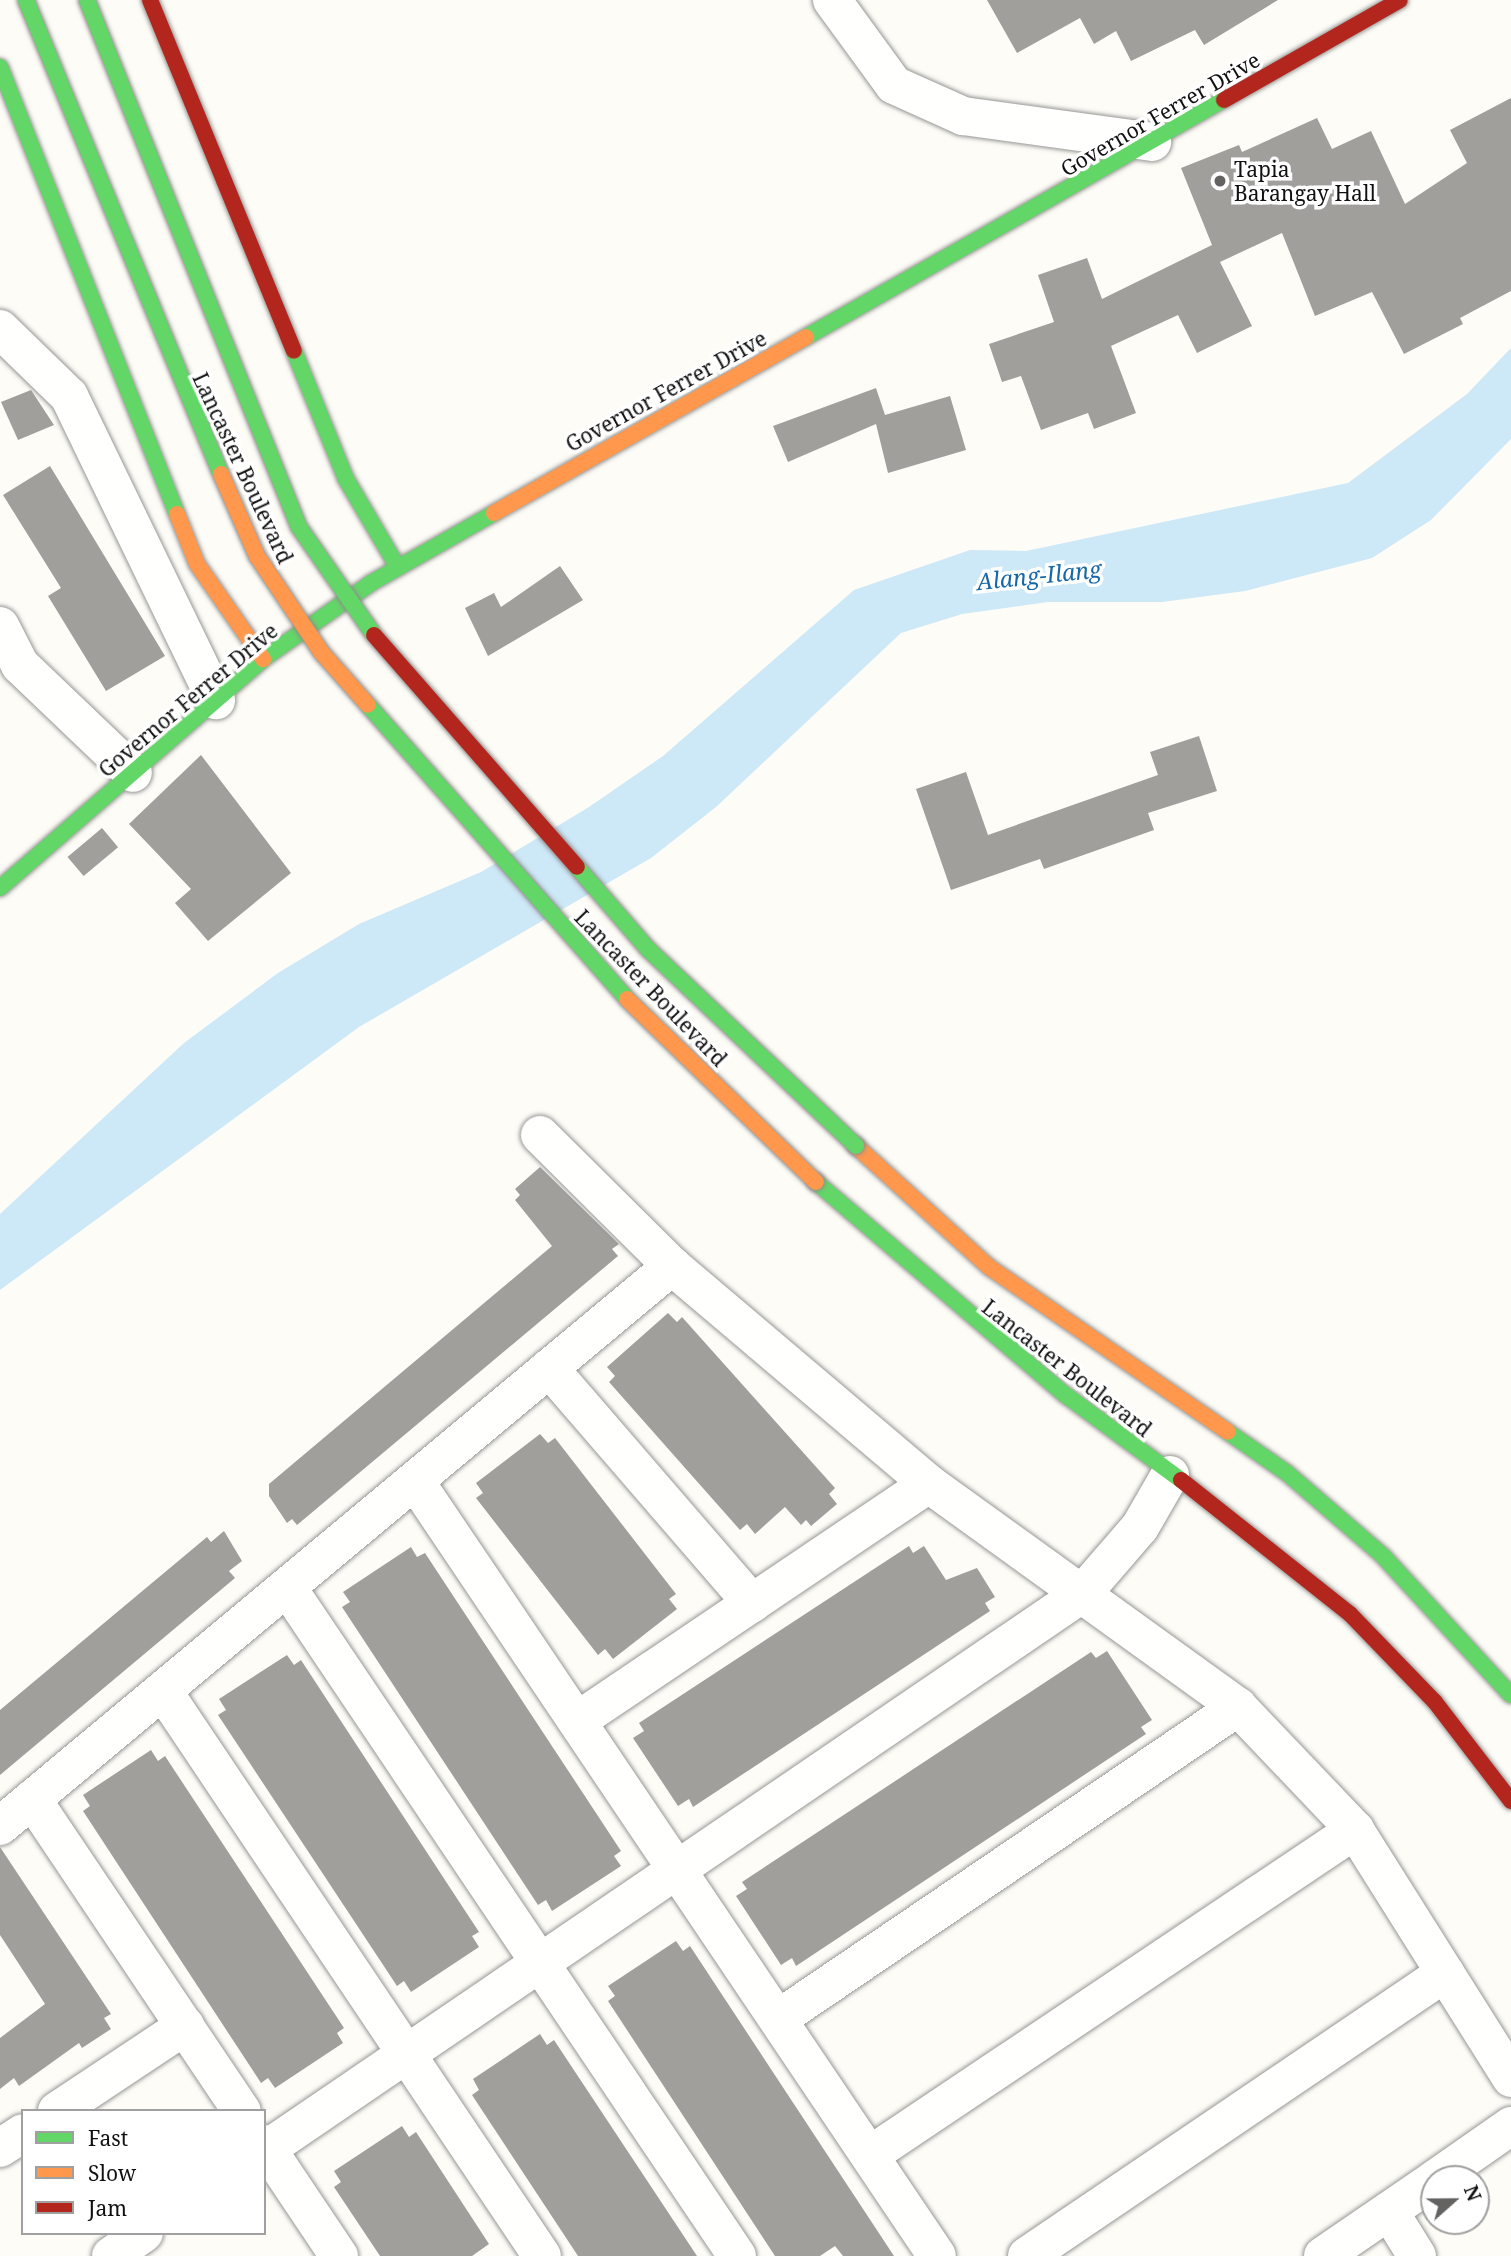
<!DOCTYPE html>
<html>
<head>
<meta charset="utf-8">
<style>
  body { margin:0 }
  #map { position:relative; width:1511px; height:2256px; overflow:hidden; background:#fdfcf7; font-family:"Noto Serif",serif }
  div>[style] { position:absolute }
  .water>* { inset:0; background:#cde8f7 }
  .building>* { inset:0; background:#a19f9c; transform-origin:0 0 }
  .roads { filter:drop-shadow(0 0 2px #979795) drop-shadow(0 0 2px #979795) }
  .street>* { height:38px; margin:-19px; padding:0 19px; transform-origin:19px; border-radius:19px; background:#fffffe }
  .fast>* { height:16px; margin:-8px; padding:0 8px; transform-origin:8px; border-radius:8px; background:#63d668 }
  .slow>* { height:16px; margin:-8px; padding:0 8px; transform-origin:8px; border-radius:8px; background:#ff974d }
  .jam>* { height:16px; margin:-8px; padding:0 8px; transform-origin:8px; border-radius:8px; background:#b3261e }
  .bridges { filter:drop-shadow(0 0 2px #8e8d8b) drop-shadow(0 0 2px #8e8d8b) }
  .fast-bridge>* { height:16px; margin:-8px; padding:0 8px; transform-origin:8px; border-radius:8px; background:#63d668 }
  .slow-bridge>* { height:16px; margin:-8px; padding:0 8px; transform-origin:8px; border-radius:8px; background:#ff974d }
  .jam-bridge>* { height:16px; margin:-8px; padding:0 8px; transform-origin:8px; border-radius:8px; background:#b3261e }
  .dots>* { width:19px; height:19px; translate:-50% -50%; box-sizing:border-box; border:4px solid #fff; border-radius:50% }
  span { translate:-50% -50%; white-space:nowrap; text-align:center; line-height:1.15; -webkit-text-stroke:7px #fff; paint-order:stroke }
  .street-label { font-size:21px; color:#111 }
  .poi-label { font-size:21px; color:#111 }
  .left { translate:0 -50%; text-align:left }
  .water-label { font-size:23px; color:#1768a6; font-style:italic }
  .legend { position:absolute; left:21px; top:2109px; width:245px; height:126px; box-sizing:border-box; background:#fff; border:2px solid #a0a0a0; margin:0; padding:9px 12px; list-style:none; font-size:21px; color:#111 }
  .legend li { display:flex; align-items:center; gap:14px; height:35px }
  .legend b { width:35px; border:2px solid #a0a0a0 }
  .north { position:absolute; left:1420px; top:2165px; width:70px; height:70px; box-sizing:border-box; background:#fff; border:2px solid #a0a0a0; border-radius:50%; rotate:69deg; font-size:19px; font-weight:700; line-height:28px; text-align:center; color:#111 }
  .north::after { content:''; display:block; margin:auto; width:24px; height:32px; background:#646362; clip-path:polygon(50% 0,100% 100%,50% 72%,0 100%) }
</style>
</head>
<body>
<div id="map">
  <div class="water">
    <div style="clip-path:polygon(1511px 348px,1511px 439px,1431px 520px,1372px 558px,1245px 591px,1162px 602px,1048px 602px,962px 614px,901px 633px,716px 807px,651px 858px,359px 1027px,0 1290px,0 1214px,184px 1043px,278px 973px,359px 924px,481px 872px,589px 807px,663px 756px,854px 590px,970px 550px,1026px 551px,1348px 483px,1467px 394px)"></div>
  </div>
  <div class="building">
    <div style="clip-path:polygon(987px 0,1278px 0,1204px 45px,1195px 30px,1131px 61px,1116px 31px,1094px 44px,1080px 18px,1017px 53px)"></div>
    <div style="clip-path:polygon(1511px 98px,1511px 291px,1460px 318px,1463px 324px,1404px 354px,1372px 292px,1315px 316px,1282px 233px,1220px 262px,1252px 326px,1197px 353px,1178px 315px,1111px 346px,1136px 413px,1094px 429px,1088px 413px,1041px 430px,1021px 376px,1002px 382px,989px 344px,1054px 322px,1038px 275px,1087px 258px,1102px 299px,1212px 245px,1181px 168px,1239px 145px,1242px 152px,1317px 118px,1332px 149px,1371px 131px,1405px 204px,1467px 163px,1450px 130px)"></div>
    <div style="clip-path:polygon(876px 388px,885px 415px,950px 396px,966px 450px,888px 473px,876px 424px,788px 462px,773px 426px)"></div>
    <div style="clip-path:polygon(31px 390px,54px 425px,18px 440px,1px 402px)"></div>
    <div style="clip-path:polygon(50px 466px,165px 656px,106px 691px,48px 596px,61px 588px,3px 495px)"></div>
    <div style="clip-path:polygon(560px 566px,583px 600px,488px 656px,465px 608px,494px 593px,501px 607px)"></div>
    <div style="clip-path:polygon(1199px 736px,1217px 791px,1148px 813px,1154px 830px,1044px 869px,1040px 859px,951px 890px,916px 789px,966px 772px,988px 835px,1158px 775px,1150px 752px)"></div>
    <div style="clip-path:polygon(201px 755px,291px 873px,208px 941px,175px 903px,191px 889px,129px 824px)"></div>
    <div style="left:102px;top:828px;width:25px;height:45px;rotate:50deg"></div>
    <div style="clip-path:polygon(540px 1167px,619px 1244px,612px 1249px,618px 1256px,297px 1525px,292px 1519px,287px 1523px,269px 1496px,269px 1484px,552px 1246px,515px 1200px,520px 1195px,515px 1189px)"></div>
    <div style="clip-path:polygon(668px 1313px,677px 1322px,682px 1317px,835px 1488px,829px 1494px,837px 1504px,811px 1526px,806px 1520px,801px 1525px,785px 1507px,755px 1534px,747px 1524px,740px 1530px,609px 1382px,615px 1376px,607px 1367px)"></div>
    <div style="clip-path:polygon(540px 1434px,548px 1443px,555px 1438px,676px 1594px,669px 1599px,677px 1609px,613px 1659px,605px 1649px,598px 1655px,476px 1498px,483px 1493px,476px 1483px)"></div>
    <div style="clip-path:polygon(224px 1531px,242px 1561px,229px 1571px,235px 1578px,0 1775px,0 1710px,207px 1537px,211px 1542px)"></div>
    <div style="clip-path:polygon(909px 1546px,913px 1553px,924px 1546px,946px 1580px,977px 1568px,995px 1597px,985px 1603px,990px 1611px,693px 1807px,689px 1799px,678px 1806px,633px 1738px,644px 1731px,639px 1723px)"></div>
    <div style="clip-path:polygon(411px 1547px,417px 1557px,425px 1553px,621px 1851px,614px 1856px,621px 1866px,552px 1911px,546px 1900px,538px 1905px,342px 1607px,350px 1602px,343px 1592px)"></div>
    <div style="clip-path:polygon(1107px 1651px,1152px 1720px,1141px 1727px,1146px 1734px,796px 1966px,792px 1958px,781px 1965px,736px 1896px,747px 1889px,742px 1882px,1091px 1652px,1096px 1658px)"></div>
    <div style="clip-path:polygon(287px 1655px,294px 1665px,301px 1660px,479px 1932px,472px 1936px,479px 1947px,411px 1992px,404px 1981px,397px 1986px,218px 1715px,226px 1710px,219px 1699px)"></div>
    <div style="clip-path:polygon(151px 1750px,158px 1761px,165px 1756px,344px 2028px,337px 2033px,343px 2043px,275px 2088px,268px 2078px,261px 2083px,83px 1811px,90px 1806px,83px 1795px)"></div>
    <div style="clip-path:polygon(0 1847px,111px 2014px,104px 2018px,111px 2029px,82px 2048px,79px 2043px,19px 2086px,14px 2078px,0 2089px,0 2038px,45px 2004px,0 1935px)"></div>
    <div style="clip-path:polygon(676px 1941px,683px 1951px,690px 1946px,894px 2256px,843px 2256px,835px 2246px,820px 2256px,775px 2256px,608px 2001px,615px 1996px,608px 1986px)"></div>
    <div style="clip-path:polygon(540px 2034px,547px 2045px,554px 2040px,697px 2256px,578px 2256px,472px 2095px,479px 2090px,473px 2079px)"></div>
    <div style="clip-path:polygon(402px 2126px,409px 2137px,416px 2132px,489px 2244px,472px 2256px,380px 2256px,334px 2187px,341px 2182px,334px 2171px)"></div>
  </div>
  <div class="roads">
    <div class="street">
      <div style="left:832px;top:0;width:105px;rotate:53.9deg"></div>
      <div style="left:894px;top:85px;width:76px;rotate:24.2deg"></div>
      <div style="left:963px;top:116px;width:191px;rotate:7.8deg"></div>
      <div style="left:0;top:329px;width:96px;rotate:44.2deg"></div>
      <div style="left:69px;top:396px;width:338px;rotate:64.2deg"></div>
      <div style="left:0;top:626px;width:44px;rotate:62.9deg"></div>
      <div style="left:20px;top:665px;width:156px;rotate:43.7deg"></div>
      <div style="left:540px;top:1135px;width:186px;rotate:44.8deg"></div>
      <div style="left:672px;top:1266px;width:337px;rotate:40.3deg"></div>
      <div style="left:929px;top:1484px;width:381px;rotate:35.8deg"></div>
      <div style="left:1238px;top:1707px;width:170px;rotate:46.4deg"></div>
      <div style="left:1355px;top:1830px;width:293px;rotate:57.8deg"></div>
      <div style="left:549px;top:1368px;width:311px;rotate:49.2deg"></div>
      <div style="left:415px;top:1481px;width:934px;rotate:56.04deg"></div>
      <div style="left:287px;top:1587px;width:806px;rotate:56.07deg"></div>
      <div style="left:163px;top:1691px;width:680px;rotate:56.15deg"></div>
      <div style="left:577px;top:1721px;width:424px;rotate:-34deg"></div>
      <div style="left:32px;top:1799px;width:376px;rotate:56.1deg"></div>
      <div style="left:0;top:1826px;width:875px;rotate:-39.81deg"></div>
      <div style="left:778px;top:2019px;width:556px;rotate:-34.15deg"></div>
      <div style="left:57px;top:2111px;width:154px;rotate:-33.6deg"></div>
      <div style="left:264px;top:2144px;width:135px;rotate:56.2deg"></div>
      <div style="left:0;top:2148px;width:27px;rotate:-33deg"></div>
      <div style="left:264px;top:2151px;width:991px;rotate:-34.27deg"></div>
      <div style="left:1083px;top:1593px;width:87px;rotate:-49.2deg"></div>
      <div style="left:1140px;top:1527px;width:60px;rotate:-60deg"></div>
      <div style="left:870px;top:2155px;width:584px;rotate:-33.83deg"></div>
      <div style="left:1435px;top:2179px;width:93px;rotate:-34.9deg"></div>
      <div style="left:1389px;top:2211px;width:53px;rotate:58.1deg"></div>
      <div style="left:111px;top:2256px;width:40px;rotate:-34.9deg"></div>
      <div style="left:1027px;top:2256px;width:505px;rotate:-34.1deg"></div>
      <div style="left:1323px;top:2256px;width:135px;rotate:-34.4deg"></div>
    </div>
    <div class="fast">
      <div style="left:0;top:67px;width:481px;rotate:68.4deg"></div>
      <div style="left:806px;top:337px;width:481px;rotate:-29.6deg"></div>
      <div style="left:294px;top:351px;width:138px;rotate:67.9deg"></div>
      <div style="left:346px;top:479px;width:101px;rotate:59.6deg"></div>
      <div style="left:0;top:888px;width:349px;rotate:-41deg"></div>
      <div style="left:263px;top:659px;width:132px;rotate:-35.1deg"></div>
      <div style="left:371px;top:583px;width:142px;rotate:-29.6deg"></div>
      <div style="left:816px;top:1182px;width:330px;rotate:40.5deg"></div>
      <div style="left:1067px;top:1396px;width:142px;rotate:36.4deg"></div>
      <div style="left:1228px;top:1432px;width:72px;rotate:34.8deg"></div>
      <div style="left:1287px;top:1473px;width:127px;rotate:40.8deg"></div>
      <div style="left:1383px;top:1556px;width:189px;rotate:47.4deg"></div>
    </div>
    <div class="slow">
      <div style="left:494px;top:513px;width:358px;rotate:-29.4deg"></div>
      <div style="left:177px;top:514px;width:54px;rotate:68.2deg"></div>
      <div style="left:197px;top:564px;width:116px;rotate:55.2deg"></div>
      <div style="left:856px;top:1146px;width:180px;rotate:42.3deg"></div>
      <div style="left:989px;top:1267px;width:290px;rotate:34.6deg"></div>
    </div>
    <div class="jam">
      <div style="left:150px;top:0;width:379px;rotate:67.7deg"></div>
      <div style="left:1224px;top:100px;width:202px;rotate:-29.6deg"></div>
      <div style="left:1181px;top:1480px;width:216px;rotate:38.4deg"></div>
      <div style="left:1350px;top:1614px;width:122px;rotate:46deg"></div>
      <div style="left:1435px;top:1702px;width:125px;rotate:52.5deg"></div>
    </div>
  </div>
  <div class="bridges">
    <div class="fast-bridge">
      <div style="left:26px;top:0;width:513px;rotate:67.64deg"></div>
      <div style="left:87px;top:0;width:568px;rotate:68.09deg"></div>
      <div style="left:299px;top:527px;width:131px;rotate:55.2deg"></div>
      <div style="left:368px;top:705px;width:392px;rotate:48.6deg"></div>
      <div style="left:577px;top:867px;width:110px;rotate:49.1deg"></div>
      <div style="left:649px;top:950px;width:285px;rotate:43.4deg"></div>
    </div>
    <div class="slow-bridge">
      <div style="left:221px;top:474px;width:90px;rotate:66.3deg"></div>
      <div style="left:257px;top:556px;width:117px;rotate:56.2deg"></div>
      <div style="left:322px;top:653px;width:69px;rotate:48.5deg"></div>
      <div style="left:627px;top:999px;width:263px;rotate:44.1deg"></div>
    </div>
    <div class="jam-bridge">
      <div style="left:374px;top:635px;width:308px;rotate:48.8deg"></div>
    </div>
  </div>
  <div class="dots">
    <div style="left:1220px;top:181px;background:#646362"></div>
  </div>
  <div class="street-label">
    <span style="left:1160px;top:114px;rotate:-30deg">Governor Ferrer Drive</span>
    <span style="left:666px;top:391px;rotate:-29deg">Governor Ferrer Drive</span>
    <span style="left:243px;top:468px;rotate:65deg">Lancaster Boulevard</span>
    <span style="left:188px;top:700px;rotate:-40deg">Governor Ferrer Drive</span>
    <span style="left:651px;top:988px;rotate:46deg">Lancaster Boulevard</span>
    <span style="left:1067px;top:1368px;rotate:38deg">Lancaster Boulevard</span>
  </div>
  <div class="poi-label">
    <span class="left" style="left:1234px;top:181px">Tapia<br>Barangay Hall</span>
  </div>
  <div class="water-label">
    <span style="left:1039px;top:575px;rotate:-6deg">Alang-Ilang</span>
  </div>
  <ul class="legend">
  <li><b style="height:9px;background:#63d668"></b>Fast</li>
  <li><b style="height:9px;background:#ff974d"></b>Slow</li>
  <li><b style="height:9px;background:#b3261e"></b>Jam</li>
  </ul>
  <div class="north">N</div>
</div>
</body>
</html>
